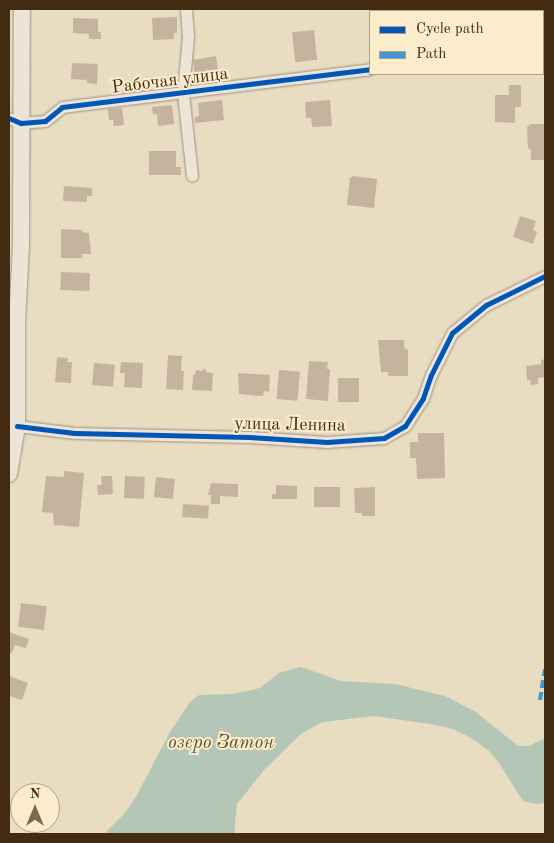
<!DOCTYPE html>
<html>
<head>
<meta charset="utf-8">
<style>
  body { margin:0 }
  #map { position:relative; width:554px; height:843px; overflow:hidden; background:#e8dcc1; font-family:"Old Standard TT",serif }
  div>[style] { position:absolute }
  .water>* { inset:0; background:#b4c6b6 }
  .building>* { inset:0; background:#c5b39f; transform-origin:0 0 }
  .roads { filter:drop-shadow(0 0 1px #9c9280) drop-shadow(0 0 1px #9c9280) }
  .minor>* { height:11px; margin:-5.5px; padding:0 5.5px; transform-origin:5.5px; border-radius:5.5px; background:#ebe4d7 }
  .secondary>* { height:16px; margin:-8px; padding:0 8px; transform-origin:8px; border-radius:8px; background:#ebe4d7 }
  .quiet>* { height:4px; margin-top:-2px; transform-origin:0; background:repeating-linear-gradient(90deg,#4096d3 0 8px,transparent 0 12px) }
  .cycleway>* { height:5px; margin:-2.5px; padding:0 2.5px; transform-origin:2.5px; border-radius:2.5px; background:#0057b8 }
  span { translate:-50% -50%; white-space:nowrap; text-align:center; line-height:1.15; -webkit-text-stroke:4px #fbeccc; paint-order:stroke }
  .street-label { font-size:18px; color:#432b11 }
  .water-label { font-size:19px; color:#5a5039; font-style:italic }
  .frame { position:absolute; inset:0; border:10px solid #432b11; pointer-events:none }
  .legend { position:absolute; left:369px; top:10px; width:175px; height:65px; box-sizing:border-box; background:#fbeccc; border:1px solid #b19f81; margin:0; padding:6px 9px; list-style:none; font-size:15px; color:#432b11 }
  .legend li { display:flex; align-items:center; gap:10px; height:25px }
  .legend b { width:25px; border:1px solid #b19f81 }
  .north { position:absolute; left:10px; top:783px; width:50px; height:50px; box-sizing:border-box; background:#fbeccc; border:1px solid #b19f81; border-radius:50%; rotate:0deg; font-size:14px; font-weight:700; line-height:20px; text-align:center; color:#432b11 }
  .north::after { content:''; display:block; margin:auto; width:18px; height:22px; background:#7d694f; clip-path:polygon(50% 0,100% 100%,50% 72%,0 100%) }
</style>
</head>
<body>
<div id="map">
  <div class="water">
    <div style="clip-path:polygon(301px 667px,341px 681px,395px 684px,445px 696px,476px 712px,518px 746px,529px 746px,545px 738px,545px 803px,537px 804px,523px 801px,499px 763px,489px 751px,471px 738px,453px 729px,430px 724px,374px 716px,323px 722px,302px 733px,264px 770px,237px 804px,234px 834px,104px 834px,125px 813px,137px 795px,170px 732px,190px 702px,199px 695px,233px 694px,260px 688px,279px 673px)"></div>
  </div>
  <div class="building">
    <div style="clip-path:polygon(177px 17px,177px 33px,174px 33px,174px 39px,153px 40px,152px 18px)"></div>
    <div style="clip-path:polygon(73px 18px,98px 19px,98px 32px,101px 32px,101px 39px,89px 39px,89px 34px,73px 33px)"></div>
    <div style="left:314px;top:30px;width:30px;height:22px;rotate:84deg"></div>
    <div style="clip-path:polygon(216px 56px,219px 77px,206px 79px,205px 74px,195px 75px,193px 60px)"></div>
    <div style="clip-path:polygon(72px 63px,98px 64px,97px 84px,87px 83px,87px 80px,71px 79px)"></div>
    <div style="clip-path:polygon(509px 85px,521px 85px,521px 107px,515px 107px,515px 123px,495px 122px,495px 95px,509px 95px)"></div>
    <div style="clip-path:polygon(222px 100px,224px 120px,195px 123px,195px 117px,199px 116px,198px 103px)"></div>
    <div style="clip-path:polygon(330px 100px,332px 126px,312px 127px,311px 118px,306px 118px,305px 102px)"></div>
    <div style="clip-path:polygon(172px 105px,174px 124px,158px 126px,157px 114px,153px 114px,152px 107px)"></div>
    <div style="clip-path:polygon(122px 108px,124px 125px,114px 126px,113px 120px,109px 120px,108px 109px)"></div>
    <div style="clip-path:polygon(531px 124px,545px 124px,544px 160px,531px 160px,531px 150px,528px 148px,527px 127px)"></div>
    <div style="clip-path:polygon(149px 151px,176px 151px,176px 167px,181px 167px,181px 175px,149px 175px)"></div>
    <div style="clip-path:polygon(353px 176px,377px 179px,374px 208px,347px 205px,350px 178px)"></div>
    <div style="clip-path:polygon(64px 186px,92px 188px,92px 196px,87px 196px,87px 202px,63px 201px)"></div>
    <div style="clip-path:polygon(520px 216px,536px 221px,533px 230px,537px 232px,533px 244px,513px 237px)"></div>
    <div style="clip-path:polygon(61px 229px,82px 230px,82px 232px,89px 233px,91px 254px,82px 254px,82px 258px,61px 258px)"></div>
    <div style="left:61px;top:272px;width:29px;height:18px;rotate:2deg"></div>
    <div style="clip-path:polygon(378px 340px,404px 340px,404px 348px,408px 350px,408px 376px,388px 376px,388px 372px,381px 372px)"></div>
    <div style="clip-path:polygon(168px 355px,182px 356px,181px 371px,184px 371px,183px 390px,166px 389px)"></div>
    <div style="clip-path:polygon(57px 357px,68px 358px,67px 362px,72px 362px,71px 383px,55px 382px)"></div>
    <div style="clip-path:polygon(545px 359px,545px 377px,538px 378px,538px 384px,531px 385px,530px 380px,527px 380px,526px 366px,541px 364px,541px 360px)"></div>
    <div style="clip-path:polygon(309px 361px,328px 362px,327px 369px,330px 369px,328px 401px,306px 399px)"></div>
    <div style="clip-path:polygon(121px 362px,143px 363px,142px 388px,124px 387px,125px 373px,120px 373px)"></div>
    <div style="left:94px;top:363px;width:21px;height:22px;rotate:5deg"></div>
    <div style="clip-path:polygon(203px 369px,206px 369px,206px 372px,213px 373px,212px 391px,192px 390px,193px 375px,195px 375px,196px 370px,202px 371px)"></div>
    <div style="left:279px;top:370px;width:21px;height:29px;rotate:5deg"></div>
    <div style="clip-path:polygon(238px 373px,270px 375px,269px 392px,264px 391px,263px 396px,239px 394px)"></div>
    <div style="left:338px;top:378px;width:21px;height:24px"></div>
    <div style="clip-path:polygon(418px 433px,444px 433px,445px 478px,417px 479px,416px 458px,410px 458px,410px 442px,418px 442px)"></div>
    <div style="clip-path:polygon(64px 471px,84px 473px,79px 527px,54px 525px,53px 513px,42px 512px,46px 476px,64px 477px)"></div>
    <div style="clip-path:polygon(101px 476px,112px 476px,113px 494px,98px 495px,97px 485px,102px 485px)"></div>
    <div style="left:125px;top:476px;width:20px;height:22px;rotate:3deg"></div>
    <div style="left:156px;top:477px;width:19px;height:20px;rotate:6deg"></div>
    <div style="clip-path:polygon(211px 483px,238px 484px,238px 497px,220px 496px,220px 504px,211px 504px,211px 495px,208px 495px)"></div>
    <div style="clip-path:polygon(276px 485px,297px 486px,297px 499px,272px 499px,272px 494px,276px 494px)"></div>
    <div style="left:314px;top:487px;width:26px;height:20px"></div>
    <div style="clip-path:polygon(375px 487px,375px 516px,362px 516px,362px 513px,355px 513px,354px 488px)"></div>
    <div style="left:183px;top:504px;width:26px;height:13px;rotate:4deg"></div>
    <div style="left:21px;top:603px;width:26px;height:24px;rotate:7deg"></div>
    <div style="clip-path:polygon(9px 632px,29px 639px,26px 648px,15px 645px,12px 653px,9px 652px)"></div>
    <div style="clip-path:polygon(9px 676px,28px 683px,22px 700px,9px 696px)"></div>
  </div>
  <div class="roads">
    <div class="minor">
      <div style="left:186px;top:9px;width:27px;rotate:86deg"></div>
      <div style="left:188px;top:36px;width:57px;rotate:95deg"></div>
      <div style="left:183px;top:93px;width:83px;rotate:83.8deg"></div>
      <div style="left:543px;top:22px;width:2px;rotate:-27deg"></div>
      <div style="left:9px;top:118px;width:13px;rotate:23deg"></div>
      <div style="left:21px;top:123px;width:24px;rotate:-5deg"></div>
      <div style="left:45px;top:121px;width:22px;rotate:-39deg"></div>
      <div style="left:62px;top:107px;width:310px;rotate:-7deg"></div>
      <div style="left:17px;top:426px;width:58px;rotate:6.9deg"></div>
      <div style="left:75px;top:433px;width:174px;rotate:1.3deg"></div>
      <div style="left:249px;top:437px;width:78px;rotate:3.7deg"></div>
      <div style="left:327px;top:442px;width:57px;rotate:-4deg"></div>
      <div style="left:384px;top:438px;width:24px;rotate:-30deg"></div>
      <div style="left:405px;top:426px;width:33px;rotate:-57deg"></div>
      <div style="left:423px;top:398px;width:24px;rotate:-71deg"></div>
      <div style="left:431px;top:375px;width:47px;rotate:-63.4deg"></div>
      <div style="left:452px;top:333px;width:44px;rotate:-39.5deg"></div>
      <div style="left:486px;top:305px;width:66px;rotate:-26.2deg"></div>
    </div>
    <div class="secondary">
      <div style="left:9px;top:474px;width:49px;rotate:-80.5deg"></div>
      <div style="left:17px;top:426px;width:104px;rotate:-90deg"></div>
      <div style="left:17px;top:322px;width:76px;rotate:-87deg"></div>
      <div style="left:21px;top:246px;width:237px;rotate:-89.8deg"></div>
    </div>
  </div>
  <div class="quiet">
    <div style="left:540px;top:700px;width:31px;rotate:-81deg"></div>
  </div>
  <div class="cycleway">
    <div style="left:9px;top:118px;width:13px;rotate:23deg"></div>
    <div style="left:21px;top:123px;width:24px;rotate:-5deg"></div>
    <div style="left:45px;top:121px;width:22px;rotate:-39deg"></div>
    <div style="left:62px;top:107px;width:310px;rotate:-7deg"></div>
    <div style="left:17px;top:426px;width:58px;rotate:6.9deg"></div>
    <div style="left:75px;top:433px;width:174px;rotate:1.3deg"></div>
    <div style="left:249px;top:437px;width:78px;rotate:3.7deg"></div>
    <div style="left:327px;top:442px;width:57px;rotate:-4deg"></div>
    <div style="left:384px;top:438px;width:24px;rotate:-30deg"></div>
    <div style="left:405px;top:426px;width:33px;rotate:-57deg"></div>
    <div style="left:423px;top:398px;width:24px;rotate:-71deg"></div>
    <div style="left:431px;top:375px;width:47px;rotate:-63.4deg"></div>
    <div style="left:452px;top:333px;width:44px;rotate:-39.5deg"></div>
    <div style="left:486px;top:305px;width:66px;rotate:-26.2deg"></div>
  </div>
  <div class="street-label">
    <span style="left:170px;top:81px;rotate:-7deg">Рабочая улица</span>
    <span style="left:290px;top:425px;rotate:1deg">улица Ленина</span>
  </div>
  <div class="water-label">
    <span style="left:221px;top:744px">озеро Затон</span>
  </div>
  <div class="frame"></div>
  <ul class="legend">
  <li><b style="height:6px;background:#0057b8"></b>Cycle path</li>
  <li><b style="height:6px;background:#4096d3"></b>Path</li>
  </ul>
  <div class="north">N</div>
</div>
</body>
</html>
